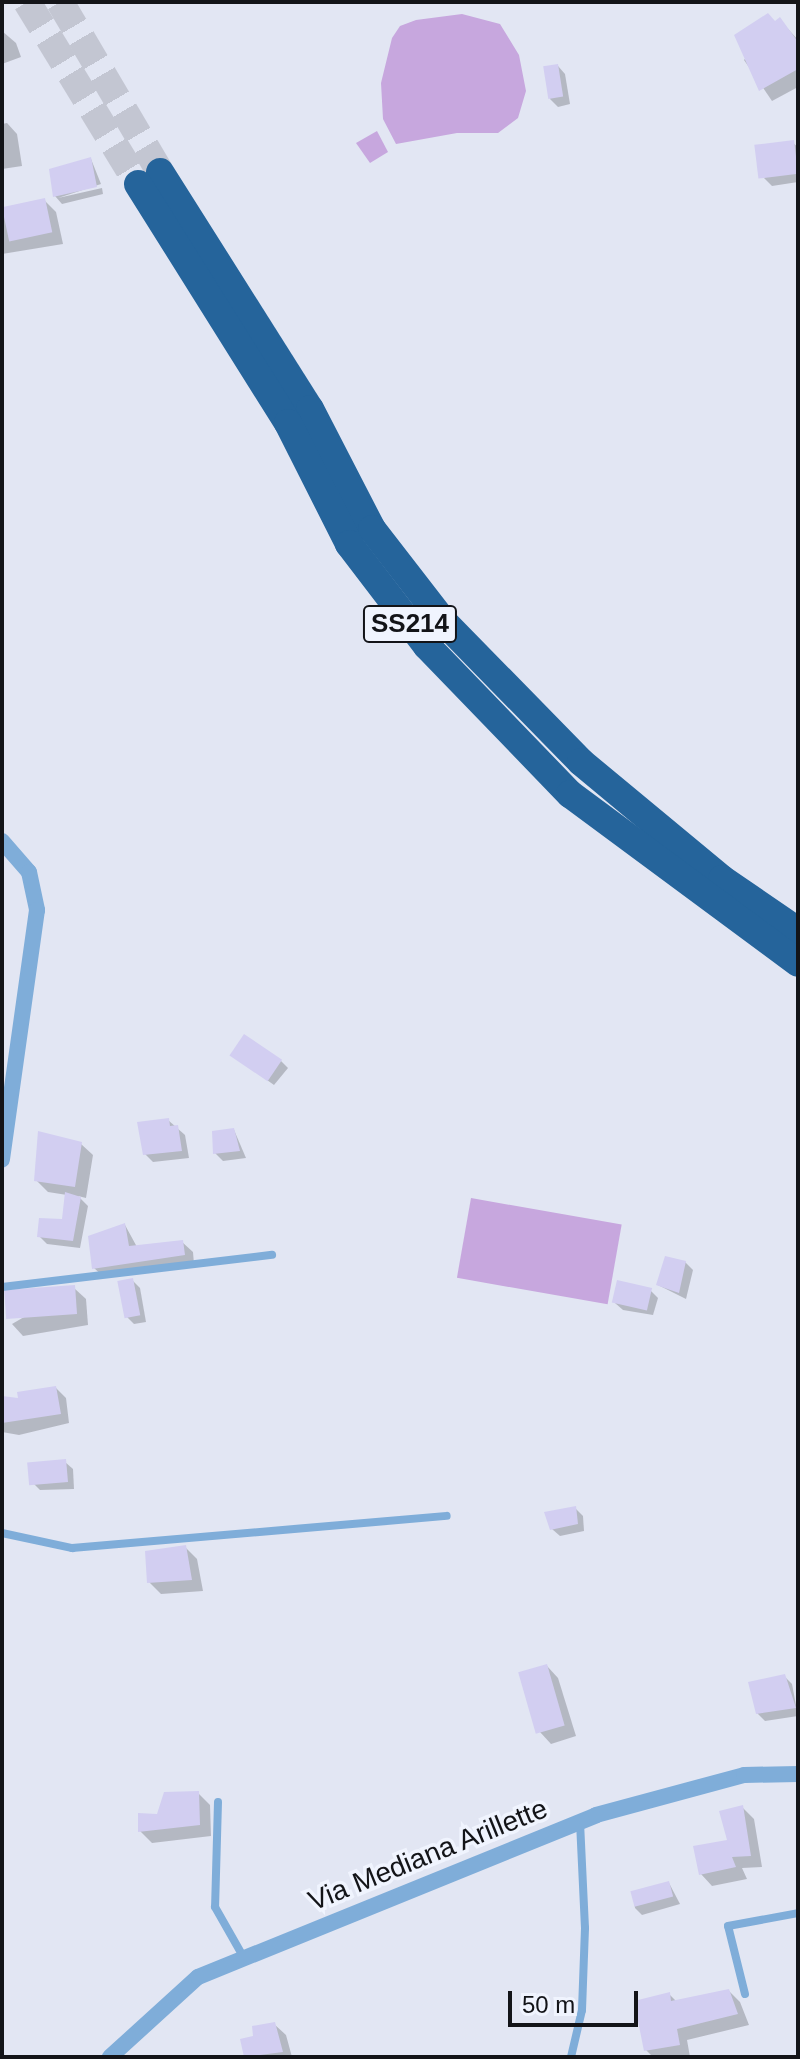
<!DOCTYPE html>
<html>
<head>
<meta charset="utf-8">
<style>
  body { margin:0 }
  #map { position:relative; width:800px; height:2059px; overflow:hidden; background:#e2e6f3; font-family:Arial,sans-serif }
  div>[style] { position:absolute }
  .green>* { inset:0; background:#c7a7de; transform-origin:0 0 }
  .shadow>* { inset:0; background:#0003 }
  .building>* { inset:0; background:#d2cef1; transform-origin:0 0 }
  .highway-tunnel>* { height:28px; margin-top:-14px; transform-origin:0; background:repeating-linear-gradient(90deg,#c3c6d2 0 28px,transparent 0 42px) }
  .lane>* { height:8px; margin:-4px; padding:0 4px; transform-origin:4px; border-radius:4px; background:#7fadd9 }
  .street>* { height:16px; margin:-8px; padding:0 8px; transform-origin:8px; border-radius:8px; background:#7fadd9 }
  .highway>* { height:28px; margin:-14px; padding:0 14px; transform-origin:14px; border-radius:14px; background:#25649b }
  span { translate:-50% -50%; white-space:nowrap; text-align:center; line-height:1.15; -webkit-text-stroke:7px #f0f4fe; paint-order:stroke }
  .shield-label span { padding:2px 6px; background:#f0f4fe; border:2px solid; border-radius:6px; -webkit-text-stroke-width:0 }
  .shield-label { font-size:26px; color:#131418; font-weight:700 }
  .street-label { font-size:28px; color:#131418 }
  .frame { position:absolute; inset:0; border:4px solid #131418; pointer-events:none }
  .scale { position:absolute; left:508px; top:1991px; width:130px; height:36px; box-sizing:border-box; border:4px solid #131418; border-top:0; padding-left:10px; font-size:24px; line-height:28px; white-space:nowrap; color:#131418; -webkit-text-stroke:6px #f0f4fe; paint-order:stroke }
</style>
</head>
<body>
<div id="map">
  <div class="green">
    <div style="clip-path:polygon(462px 14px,500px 24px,519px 55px,526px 91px,518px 118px,498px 133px,457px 133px,396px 144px,383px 119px,381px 83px,392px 38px,400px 26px,416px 20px)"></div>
    <div style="clip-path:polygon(377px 131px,388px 152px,370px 163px,356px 143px)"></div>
    <div style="left:471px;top:1198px;width:153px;height:81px;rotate:10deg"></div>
  </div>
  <div class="shadow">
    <div style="clip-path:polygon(780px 20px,798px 40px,798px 87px,772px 101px,744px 60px)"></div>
    <div style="clip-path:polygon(2px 31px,16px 43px,21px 57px,2px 64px)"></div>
    <div style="clip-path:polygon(558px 66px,565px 74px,570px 104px,558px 107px,550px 99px)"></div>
    <div style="clip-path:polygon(7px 123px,17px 134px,22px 166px,2px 169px,2px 124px)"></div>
    <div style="clip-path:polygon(793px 143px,798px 147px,798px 182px,772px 186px,764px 178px)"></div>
    <div style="clip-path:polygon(91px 159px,101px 184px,58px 198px,102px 188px,103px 194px,62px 204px,55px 196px)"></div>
    <div style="clip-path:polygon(44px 200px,56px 212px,63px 244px,2px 254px,2px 209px)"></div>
    <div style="clip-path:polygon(233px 1056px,281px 1061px,288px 1068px,274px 1085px)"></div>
    <div style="clip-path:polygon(168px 1120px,185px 1135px,189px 1158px,153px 1162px,145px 1154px)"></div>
    <div style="clip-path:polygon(234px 1130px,246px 1158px,223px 1161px,215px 1153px)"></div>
    <div style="clip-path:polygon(81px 1144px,93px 1155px,86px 1198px,78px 1196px,88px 1206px,80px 1248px,47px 1244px,39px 1236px,64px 1221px,67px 1195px,48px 1192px,36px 1180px)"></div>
    <div style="clip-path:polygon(125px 1225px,137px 1247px,182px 1242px,193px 1252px,194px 1264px,105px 1278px,94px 1268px)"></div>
    <div style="clip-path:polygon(685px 1262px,693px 1270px,686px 1299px,658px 1285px)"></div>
    <div style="clip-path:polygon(133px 1281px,140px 1288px,146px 1322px,134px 1324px,126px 1316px)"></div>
    <div style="clip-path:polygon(74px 1288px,86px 1299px,88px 1325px,23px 1336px,12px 1324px)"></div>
    <div style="clip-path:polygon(650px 1290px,658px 1298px,653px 1315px,623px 1310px,615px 1303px)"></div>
    <div style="clip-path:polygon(56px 1388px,66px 1398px,69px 1423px,19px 1435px,2px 1432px,2px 1398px,20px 1400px)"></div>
    <div style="clip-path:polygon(65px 1462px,73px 1469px,74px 1489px,40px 1490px,32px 1482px)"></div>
    <div style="clip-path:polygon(575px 1508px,583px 1516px,584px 1531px,560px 1536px,552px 1529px)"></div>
    <div style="clip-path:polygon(186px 1548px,197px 1559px,203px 1591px,161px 1594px,149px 1582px)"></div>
    <div style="clip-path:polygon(547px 1666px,558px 1678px,576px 1736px,551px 1744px,540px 1732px)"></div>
    <div style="clip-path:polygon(784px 1676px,792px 1684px,798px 1716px,765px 1721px,757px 1713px)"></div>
    <div style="clip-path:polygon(198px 1793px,210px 1805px,211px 1836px,152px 1843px,140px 1831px)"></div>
    <div style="clip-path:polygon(742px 1807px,754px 1819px,762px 1867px,742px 1868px,747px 1879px,712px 1886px,701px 1874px,729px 1841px)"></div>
    <div style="clip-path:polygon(669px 1883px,680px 1904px,642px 1915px,635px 1908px,633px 1892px)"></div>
    <div style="clip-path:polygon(729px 1991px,740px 2002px,749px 2025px,687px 2040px,690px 2057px,653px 2057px,646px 2050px,669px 1994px,677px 2002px)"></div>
    <div style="clip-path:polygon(274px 2024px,286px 2035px,292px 2057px,246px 2057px,242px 2040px,255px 2038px)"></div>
  </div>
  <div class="building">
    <div style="clip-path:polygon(768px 13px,775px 21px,780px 17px,798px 42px,798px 69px,759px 91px,734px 35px)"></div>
    <div style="left:558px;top:64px;width:33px;height:15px;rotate:81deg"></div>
    <div style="left:794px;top:140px;width:34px;height:40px;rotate:83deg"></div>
    <div style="clip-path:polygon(91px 157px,97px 187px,53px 197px,49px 169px)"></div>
    <div style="left:45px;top:198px;width:35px;height:44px;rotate:78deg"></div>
    <div style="left:244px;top:1034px;width:46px;height:26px;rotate:34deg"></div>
    <div style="clip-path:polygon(169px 1118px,170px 1126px,178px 1125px,182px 1151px,143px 1155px,137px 1122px)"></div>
    <div style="clip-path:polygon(234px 1128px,240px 1151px,213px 1154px,212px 1131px)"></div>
    <div style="clip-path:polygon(38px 1131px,82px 1142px,75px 1187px,34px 1181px)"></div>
    <div style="clip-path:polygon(65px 1192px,81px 1197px,73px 1241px,37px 1237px,39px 1218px,62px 1219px)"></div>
    <div style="clip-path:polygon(125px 1223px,129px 1246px,183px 1240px,185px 1255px,92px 1269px,88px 1236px)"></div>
    <div style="clip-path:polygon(665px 1256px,686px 1261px,679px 1293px,656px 1285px)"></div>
    <div style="left:133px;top:1278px;width:38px;height:16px;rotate:79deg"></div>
    <div style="left:617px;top:1280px;width:36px;height:23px;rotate:13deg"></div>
    <div style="left:75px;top:1285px;width:29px;height:71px;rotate:86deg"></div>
    <div style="clip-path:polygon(56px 1386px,61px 1414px,2px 1423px,2px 1396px,18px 1398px,17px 1392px)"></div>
    <div style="left:66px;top:1459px;width:23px;height:39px;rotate:85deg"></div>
    <div style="clip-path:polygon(576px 1506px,578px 1524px,550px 1530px,544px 1512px)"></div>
    <div style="clip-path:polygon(186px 1545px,192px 1580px,147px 1583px,145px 1551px)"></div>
    <div style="left:547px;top:1664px;width:64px;height:30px;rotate:74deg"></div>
    <div style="clip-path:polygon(785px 1674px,796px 1708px,756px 1714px,748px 1682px)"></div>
    <div style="clip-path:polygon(199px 1791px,200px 1825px,138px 1832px,138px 1813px,157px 1814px,164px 1792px)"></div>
    <div style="clip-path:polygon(743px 1805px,751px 1856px,732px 1857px,736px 1867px,699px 1875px,693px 1846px,727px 1840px,719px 1811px)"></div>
    <div style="left:669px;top:1881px;width:16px;height:40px;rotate:75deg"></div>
    <div style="clip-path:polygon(729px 1989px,738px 2014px,677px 2029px,680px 2045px,644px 2051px,634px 2001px,670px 1992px,671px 2001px)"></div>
    <div style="clip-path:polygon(275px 2022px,283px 2052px,244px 2057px,240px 2039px,253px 2036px,252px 2026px)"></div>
  </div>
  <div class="highway-tunnel">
    <div style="left:27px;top:2px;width:213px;rotate:58.6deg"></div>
    <div style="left:60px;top:2px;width:197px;rotate:59.5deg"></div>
  </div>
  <div class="lane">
    <div style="left:2px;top:1287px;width:272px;rotate:-6.8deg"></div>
    <div style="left:2px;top:1533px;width:72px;rotate:12.1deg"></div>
    <div style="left:72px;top:1548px;width:376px;rotate:-4.9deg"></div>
    <div style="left:218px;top:1802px;width:105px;rotate:91.6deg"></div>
    <div style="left:215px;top:1907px;width:59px;rotate:60.4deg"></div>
    <div style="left:745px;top:1994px;width:70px;rotate:-104deg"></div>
    <div style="left:728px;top:1926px;width:71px;rotate:-10.5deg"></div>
    <div style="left:571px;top:2057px;width:48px;rotate:-76.8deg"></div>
    <div style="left:582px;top:2010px;width:82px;rotate:-87.9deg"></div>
    <div style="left:585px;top:1928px;width:105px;rotate:-92.7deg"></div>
  </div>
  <div class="street">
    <div style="left:2px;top:841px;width:41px;rotate:48.9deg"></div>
    <div style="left:29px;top:872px;width:39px;rotate:78deg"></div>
    <div style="left:37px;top:910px;width:252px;rotate:98deg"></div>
    <div style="left:110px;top:2057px;width:119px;rotate:-42.3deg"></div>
    <div style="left:198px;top:1977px;width:430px;rotate:-22.1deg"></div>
    <div style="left:596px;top:1815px;width:153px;rotate:-15.1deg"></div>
    <div style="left:744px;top:1775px;width:54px;rotate:-1.1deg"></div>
  </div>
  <div class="highway">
    <div style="left:160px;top:172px;width:280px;rotate:57.7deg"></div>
    <div style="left:310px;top:409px;width:135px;rotate:62.7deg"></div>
    <div style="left:372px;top:529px;width:118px;rotate:52.3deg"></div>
    <div style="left:444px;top:622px;width:196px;rotate:45.6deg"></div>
    <div style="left:581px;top:762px;width:183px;rotate:39.7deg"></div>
    <div style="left:722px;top:879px;width:92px;rotate:34.4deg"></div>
    <div style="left:138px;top:184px;width:282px;rotate:57.9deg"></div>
    <div style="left:288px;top:423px;width:136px;rotate:63.2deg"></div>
    <div style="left:349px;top:544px;width:128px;rotate:52.6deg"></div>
    <div style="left:427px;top:646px;width:206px;rotate:46deg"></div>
    <div style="left:570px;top:794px;width:284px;rotate:36.5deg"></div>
  </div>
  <div class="shield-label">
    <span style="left:410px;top:624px">SS214</span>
  </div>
  <div class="street-label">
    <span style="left:428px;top:1855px;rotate:-22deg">Via Mediana Arillette</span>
  </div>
  <div class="frame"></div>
  <div class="scale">50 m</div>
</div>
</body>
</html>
